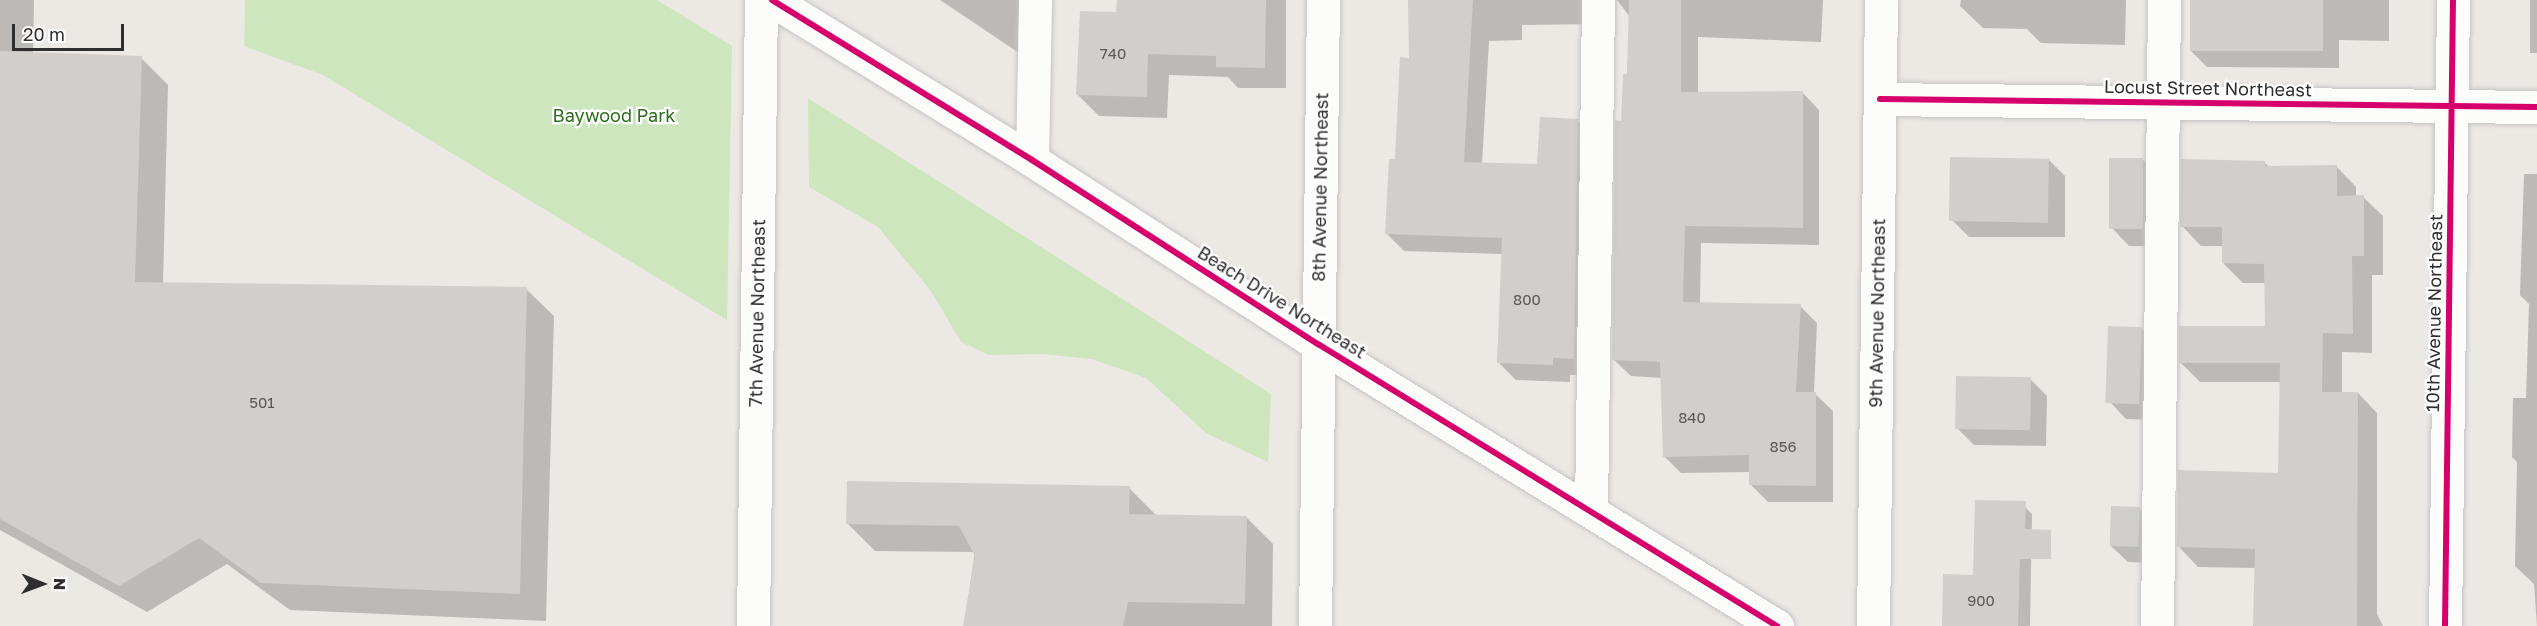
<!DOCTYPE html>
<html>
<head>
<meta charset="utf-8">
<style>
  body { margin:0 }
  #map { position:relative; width:2537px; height:626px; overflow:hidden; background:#ece8e4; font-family:"Golos Text",sans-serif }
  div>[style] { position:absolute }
  .green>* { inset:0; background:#cee6be }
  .shadow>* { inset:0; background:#0003; transform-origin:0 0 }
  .building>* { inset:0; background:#d1cecb; transform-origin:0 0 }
  .roads { filter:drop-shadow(0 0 2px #c5c4c5) drop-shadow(0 0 2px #c5c4c5) }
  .minor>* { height:33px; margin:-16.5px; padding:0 16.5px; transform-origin:16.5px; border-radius:16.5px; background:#fcfcfb }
  .cycleway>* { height:6px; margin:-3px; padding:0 3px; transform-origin:3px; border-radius:3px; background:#d6006c }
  span { translate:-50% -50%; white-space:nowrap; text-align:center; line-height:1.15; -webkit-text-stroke:4.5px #fff; paint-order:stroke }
  .number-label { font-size:15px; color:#585857 }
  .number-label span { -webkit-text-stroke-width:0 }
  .street-label { font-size:18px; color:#2e2e2e }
  .park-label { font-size:18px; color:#2c6e1b }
  .north { position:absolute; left:12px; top:554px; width:60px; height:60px; -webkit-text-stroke:4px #fff; paint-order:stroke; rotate:91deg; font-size:16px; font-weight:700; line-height:24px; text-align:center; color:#2e2e2e }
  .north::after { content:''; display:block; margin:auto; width:21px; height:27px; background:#2e2e2e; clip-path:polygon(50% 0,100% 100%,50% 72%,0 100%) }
  .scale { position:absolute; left:12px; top:24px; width:112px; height:27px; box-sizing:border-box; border:3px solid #2e2e2e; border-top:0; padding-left:8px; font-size:18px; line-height:21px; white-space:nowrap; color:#2e2e2e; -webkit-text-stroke:4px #fff; paint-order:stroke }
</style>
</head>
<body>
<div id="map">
  <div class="green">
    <div style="clip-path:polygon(245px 0,657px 0,732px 46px,727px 320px,323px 75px,244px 46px)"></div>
    <div style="clip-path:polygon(808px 98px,1271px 394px,1268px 462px,1206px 433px,1146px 378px,1092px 359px,1042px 354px,989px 355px,961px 342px,931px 291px,878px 227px,809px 187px)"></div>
  </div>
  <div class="shadow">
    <div style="clip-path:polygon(0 0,34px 0,33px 54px,141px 58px,168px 85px,163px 284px,526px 289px,554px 316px,546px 621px,290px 610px,227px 564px,147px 612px,0 530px)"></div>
    <div style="clip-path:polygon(940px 0,1036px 0,1031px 61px)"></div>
    <div style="clip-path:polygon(1119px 0,1286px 0,1286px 88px,1238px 88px,1228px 77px,1169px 75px,1167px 118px,1099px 116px,1078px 95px,1118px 14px)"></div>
    <div style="clip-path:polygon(1409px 0,1613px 0,1596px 24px,1522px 25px,1522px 40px,1489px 41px,1482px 164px,1539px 165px,1577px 120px,1594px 137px,1591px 375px,1570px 375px,1570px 382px,1516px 380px,1498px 362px,1503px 254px,1404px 251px,1386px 233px,1410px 59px)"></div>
    <div style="clip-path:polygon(1617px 0,1823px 0,1821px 42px,1698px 37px,1698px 94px,1802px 92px,1819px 110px,1819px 245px,1701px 243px,1700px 303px,1800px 306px,1817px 323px,1814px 393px,1833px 411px,1833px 502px,1768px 502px,1751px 485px,1751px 472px,1681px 473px,1664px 456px,1662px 378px,1631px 376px,1613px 359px,1630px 17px)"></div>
    <div style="clip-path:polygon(1961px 0,2126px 0,2125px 45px,2041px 43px,2027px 29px,1983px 28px,1960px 6px)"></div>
    <div style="clip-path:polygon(2191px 0,2389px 0,2389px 41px,2339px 40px,2339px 68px,2207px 67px,2190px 50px)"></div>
    <div style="left:2530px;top:0;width:7px;height:53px"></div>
    <div style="clip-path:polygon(2048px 159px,2065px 176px,2065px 237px,1969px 237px,1952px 220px)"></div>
    <div style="clip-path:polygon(2143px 160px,2160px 177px,2159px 246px,2129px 246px,2113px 229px)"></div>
    <div style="clip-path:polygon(2264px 162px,2269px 167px,2337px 167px,2356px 187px,2356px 197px,2363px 197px,2383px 216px,2383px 275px,2372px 275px,2372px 353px,2342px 352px,2342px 393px,2358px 393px,2377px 413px,2377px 614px,2383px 626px,2255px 626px,2256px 568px,2198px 567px,2179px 547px,2180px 472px,2280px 474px,2282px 382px,2200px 382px,2180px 362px,2266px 328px,2266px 283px,2243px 283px,2223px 263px,2223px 246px,2201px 246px,2182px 226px)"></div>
    <div style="clip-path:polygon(2524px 174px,2537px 174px,2537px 626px,2534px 584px,2515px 566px,2517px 462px,2512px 457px,2513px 398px,2526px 398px,2529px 304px,2520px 295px)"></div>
    <div style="clip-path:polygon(2141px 328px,2158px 345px,2157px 420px,2126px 419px,2110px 402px)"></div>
    <div style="clip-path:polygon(2030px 379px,2047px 396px,2046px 446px,1974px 445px,1957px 428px)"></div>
    <div style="clip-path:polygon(1129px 488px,1156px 515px,1246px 517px,1273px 544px,1272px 626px,964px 626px,975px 552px,875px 551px,848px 524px)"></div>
    <div style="clip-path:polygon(2020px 502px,2032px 514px,2030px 626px,1943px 626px)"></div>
    <div style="clip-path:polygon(2139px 508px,2156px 525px,2155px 563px,2128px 562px,2111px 546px)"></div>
  </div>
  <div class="building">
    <div style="clip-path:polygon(1117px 0,1266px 0,1265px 68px,1216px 67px,1216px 56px,1148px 54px,1147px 97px,1076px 95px,1080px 11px,1116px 12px)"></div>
    <div style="clip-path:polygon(1408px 0,1473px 0,1464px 162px,1537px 164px,1540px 117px,1578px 119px,1574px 359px,1553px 358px,1553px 365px,1497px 363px,1502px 238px,1385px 234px,1389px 159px,1395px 159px,1400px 57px,1409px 58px)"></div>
    <div style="clip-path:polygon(1629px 0,1681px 0,1681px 92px,1803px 91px,1803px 228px,1685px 226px,1683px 302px,1801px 304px,1796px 392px,1816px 392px,1816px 486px,1749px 485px,1749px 455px,1663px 457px,1660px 362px,1612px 360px,1615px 120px,1621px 121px,1623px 74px,1627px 74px)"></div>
    <div style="left:2190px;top:0;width:133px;height:51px"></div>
    <div style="clip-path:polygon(0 51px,142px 56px,135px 282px,527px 287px,520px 594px,261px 583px,199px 538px,119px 586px,0 519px)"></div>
    <div style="left:1950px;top:157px;width:99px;height:64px;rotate:1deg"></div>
    <div style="left:2143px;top:158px;width:71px;height:34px;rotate:90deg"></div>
    <div style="clip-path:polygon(2181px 159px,2265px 161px,2265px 166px,2337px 165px,2337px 196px,2364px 195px,2364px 256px,2352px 256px,2353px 334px,2323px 333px,2322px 392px,2358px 392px,2357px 626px,2253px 626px,2255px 549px,2177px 547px,2178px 470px,2278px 473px,2280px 363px,2179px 363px,2179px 326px,2265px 326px,2264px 264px,2222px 263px,2222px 227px,2180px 227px)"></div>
    <div style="left:2108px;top:326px;width:34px;height:77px;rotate:2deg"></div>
    <div style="left:1956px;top:376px;width:75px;height:53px;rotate:1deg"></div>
    <div style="clip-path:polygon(847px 481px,1130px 486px,1129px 514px,1247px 516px,1245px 604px,1128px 602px,1123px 626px,963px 626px,975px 556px,959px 526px,846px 524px)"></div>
    <div style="clip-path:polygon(1975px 500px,2026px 501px,2025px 529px,2051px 530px,2051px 559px,2020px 559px,2018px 626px,1942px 626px,1943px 574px,1973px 575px)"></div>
    <div style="left:2111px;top:506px;width:29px;height:40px;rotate:2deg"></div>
  </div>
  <div class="roads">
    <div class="minor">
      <div style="left:772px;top:0;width:305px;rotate:31.6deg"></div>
      <div style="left:1032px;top:160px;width:340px;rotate:32.8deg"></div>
      <div style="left:1318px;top:344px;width:539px;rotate:31.57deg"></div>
      <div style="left:1880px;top:99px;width:657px;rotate:0.7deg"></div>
      <div style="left:1032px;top:160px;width:160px;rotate:-88.9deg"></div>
      <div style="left:1591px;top:509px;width:509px;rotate:-89.21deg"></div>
      <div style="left:753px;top:626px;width:626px;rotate:-89.27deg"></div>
      <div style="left:1315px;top:626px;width:626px;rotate:-89.27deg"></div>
      <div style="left:1873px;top:626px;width:626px;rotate:-89.27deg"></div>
      <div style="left:2157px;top:626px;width:626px;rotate:-89.36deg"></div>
      <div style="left:2445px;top:626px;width:626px;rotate:-89.27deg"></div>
    </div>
  </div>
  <div class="cycleway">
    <div style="left:772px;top:0;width:305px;rotate:31.6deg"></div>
    <div style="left:1032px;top:160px;width:340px;rotate:32.8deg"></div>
    <div style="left:1318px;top:344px;width:539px;rotate:31.57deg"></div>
    <div style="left:1880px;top:99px;width:657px;rotate:0.7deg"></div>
    <div style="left:2445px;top:626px;width:626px;rotate:-89.27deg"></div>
  </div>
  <div class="number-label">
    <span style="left:1113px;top:54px">740</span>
    <span style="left:1527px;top:300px">800</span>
    <span style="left:262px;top:403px">501</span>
    <span style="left:1692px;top:418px">840</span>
    <span style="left:1783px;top:447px">856</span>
    <span style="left:1981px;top:601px">900</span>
  </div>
  <div class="street-label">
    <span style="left:2208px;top:88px;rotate:1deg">Locust Street Northeast</span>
    <span style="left:1320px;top:187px;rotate:-89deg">8th Avenue Northeast</span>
    <span style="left:1282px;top:302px;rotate:32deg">Beach Drive Northeast</span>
    <span style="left:757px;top:313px;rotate:-89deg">7th Avenue Northeast</span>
    <span style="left:1877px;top:313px;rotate:-89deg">9th Avenue Northeast</span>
    <span style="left:2434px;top:313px;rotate:-89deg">10th Avenue Northeast</span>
  </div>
  <div class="park-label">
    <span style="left:614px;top:115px">Baywood Park</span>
  </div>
  <div class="north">N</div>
  <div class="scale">20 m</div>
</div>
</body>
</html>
